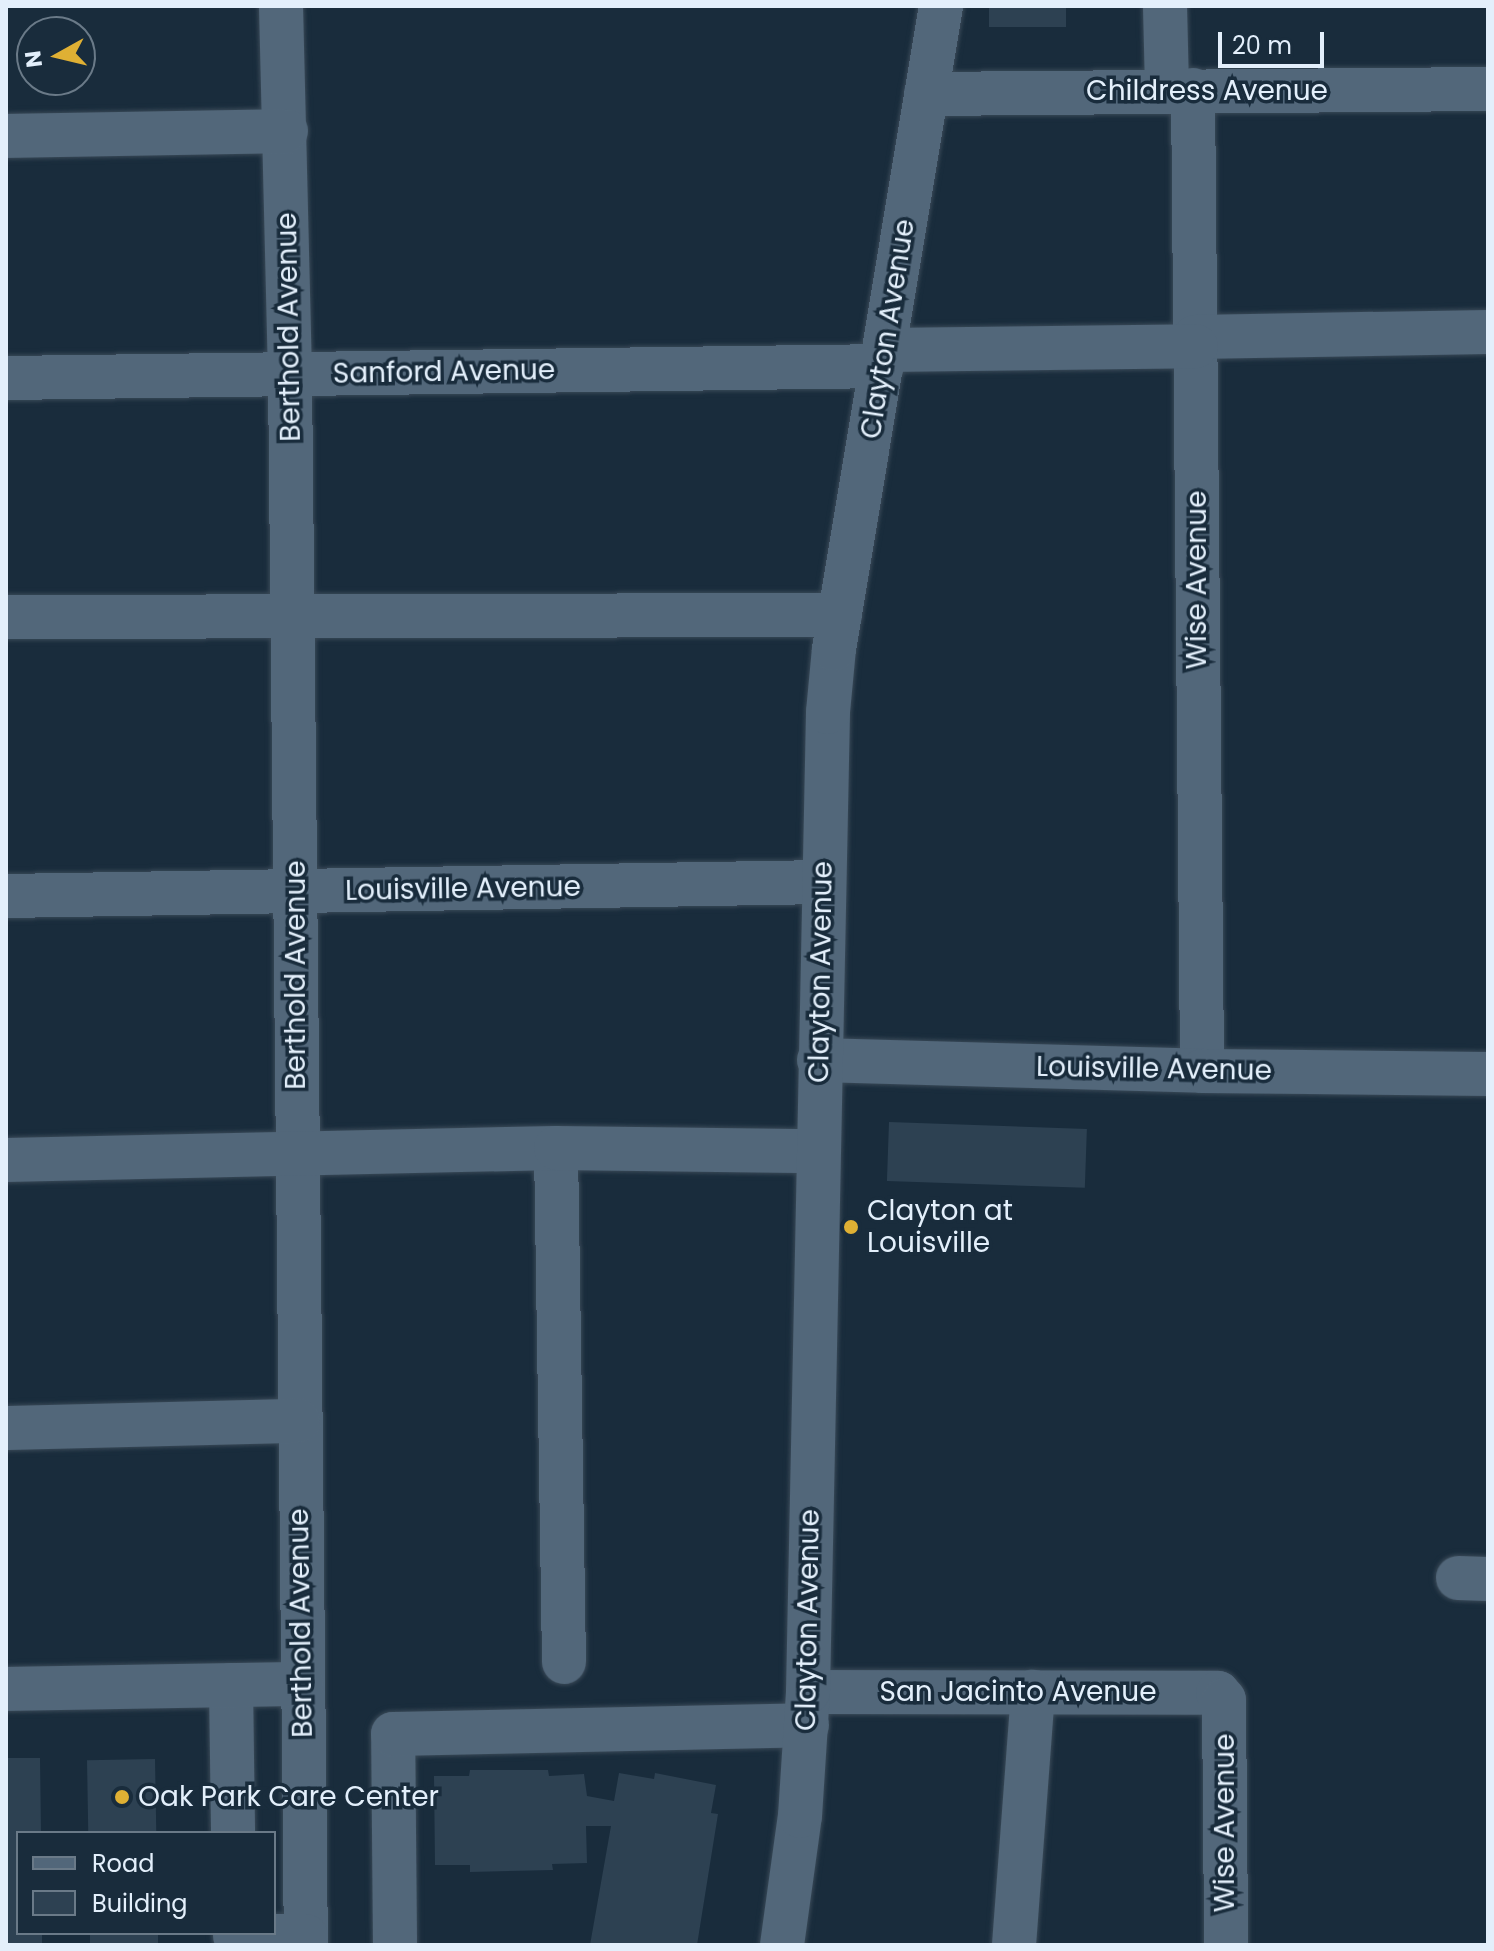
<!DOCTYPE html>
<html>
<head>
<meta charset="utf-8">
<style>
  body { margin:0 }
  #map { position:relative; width:1494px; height:1951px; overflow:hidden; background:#192c3c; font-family:Poppins,sans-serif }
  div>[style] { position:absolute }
  .building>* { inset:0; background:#2d4152; transform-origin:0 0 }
  .roads { filter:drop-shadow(0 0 2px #394957) drop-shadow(0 0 2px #394957) }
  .minor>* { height:44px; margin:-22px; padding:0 22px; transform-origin:22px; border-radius:22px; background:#52677a }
  .dots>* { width:22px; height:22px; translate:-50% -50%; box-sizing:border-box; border:4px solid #192c3c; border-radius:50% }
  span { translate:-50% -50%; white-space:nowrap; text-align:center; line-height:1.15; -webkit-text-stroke:7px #192c3c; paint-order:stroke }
  .street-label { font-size:28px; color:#e3effb }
  .poi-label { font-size:28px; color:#e3effb }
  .left { translate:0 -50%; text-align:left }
  .frame { position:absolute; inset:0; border:8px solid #e3effb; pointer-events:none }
  .legend { position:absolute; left:16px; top:1831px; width:260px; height:104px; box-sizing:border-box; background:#192c3c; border:2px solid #6a7a88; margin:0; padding:10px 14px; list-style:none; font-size:24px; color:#e3effb }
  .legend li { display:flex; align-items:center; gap:16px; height:40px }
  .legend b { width:40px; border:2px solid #6a7a88 }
  .north { position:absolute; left:16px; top:16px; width:80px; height:80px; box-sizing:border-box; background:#192c3c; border:2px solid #6a7a88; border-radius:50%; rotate:262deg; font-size:22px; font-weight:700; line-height:32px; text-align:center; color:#e3effb }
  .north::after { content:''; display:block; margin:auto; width:28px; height:36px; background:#dfb034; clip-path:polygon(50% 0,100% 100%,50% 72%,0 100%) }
  .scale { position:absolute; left:1218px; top:32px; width:106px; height:36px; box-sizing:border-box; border:4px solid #e3effb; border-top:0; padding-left:10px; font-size:24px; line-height:28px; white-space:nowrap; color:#e3effb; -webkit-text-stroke:6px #192c3c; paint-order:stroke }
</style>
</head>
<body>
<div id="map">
  <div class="building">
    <div style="left:989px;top:6px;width:77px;height:21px"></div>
    <div style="left:889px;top:1122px;width:198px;height:59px;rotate:2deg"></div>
    <div style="clip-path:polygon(6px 1758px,40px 1758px,41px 1833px,18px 1833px,18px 1933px,42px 1933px,42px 1945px,6px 1945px)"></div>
    <div style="left:155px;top:1759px;width:74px;height:68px;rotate:89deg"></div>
    <div style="clip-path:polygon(470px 1770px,548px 1770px,549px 1776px,584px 1774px,587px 1796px,614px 1801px,619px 1773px,654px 1779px,655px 1773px,716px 1785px,711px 1813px,718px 1814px,697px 1945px,590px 1945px,611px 1826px,586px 1826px,587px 1863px,552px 1864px,553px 1870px,470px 1872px,470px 1865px,435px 1865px,434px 1776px,469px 1776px)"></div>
    <div style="left:90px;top:1933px;width:68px;height:12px"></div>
  </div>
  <div class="roads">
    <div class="minor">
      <div style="left:281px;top:6px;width:368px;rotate:88.6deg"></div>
      <div style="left:290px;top:374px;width:1571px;rotate:89.42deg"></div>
      <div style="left:1165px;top:6px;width:84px;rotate:88.6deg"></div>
      <div style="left:1193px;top:90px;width:981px;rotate:89.47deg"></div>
      <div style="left:926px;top:94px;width:562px;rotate:-0.51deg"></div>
      <div style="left:6px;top:136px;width:280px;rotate:-1deg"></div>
      <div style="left:1195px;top:337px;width:293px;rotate:-1deg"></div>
      <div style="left:885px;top:350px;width:311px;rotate:-0.7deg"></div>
      <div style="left:6px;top:378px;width:876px;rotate:-0.78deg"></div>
      <div style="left:6px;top:617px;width:834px;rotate:-0.14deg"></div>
      <div style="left:6px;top:896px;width:817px;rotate:-0.98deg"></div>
      <div style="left:819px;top:1060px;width:383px;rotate:1.6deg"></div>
      <div style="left:1202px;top:1071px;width:286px;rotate:0.6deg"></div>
      <div style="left:556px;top:1148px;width:514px;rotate:89.11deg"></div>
      <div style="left:6px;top:1160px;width:550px;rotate:-1.25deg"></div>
      <div style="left:556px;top:1148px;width:262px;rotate:0.7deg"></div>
      <div style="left:6px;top:1428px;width:292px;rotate:-1.4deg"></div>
      <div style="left:1458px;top:1578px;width:30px;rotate:2deg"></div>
      <div style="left:231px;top:1685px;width:148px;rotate:89.2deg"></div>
      <div style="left:6px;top:1689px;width:296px;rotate:-1deg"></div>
      <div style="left:808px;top:1692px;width:410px;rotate:0.1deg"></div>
      <div style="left:1218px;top:1693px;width:9px;rotate:49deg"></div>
      <div style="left:1224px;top:1700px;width:245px;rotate:89.5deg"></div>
      <div style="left:235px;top:1936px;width:71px"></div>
      <div style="left:395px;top:1945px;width:211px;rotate:-90.5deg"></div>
      <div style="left:393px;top:1734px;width:414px;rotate:-1.2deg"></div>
      <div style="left:782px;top:1945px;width:130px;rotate:-82.1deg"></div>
      <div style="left:800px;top:1816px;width:124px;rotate:-86.3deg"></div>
      <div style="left:808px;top:1692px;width:980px;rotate:-88.83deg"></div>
      <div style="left:828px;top:712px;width:63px;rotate:-84.6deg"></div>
      <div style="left:834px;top:649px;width:652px;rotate:-80.55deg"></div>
      <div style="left:1014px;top:1945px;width:254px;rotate:-85.7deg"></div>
    </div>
  </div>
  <div class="dots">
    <div style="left:851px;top:1227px;background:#dfb034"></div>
    <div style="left:122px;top:1797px;background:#dfb034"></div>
  </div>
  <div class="street-label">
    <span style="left:1207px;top:91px">Childress Avenue</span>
    <span style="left:289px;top:327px;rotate:-91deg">Berthold Avenue</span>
    <span style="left:888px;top:329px;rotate:-81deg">Clayton Avenue</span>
    <span style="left:444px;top:372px;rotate:-1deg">Sanford Avenue</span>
    <span style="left:1197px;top:580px;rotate:-90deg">Wise Avenue</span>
    <span style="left:463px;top:889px;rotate:-1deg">Louisville Avenue</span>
    <span style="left:821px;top:972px;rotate:-89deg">Clayton Avenue</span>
    <span style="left:296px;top:975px;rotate:-90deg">Berthold Avenue</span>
    <span style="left:1154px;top:1069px;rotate:1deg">Louisville Avenue</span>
    <span style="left:808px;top:1620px;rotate:-89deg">Clayton Avenue</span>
    <span style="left:301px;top:1623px;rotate:-91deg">Berthold Avenue</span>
    <span style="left:1018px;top:1692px">San Jacinto Avenue</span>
    <span style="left:1225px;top:1823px;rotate:-90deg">Wise Avenue</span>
  </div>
  <div class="poi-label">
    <span class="left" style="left:867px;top:1227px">Clayton at<br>Louisville</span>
    <span class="left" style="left:138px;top:1797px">Oak Park Care Center</span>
  </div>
  <div class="frame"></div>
  <ul class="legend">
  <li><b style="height:10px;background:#52677a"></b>Road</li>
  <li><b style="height:22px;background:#2d4152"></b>Building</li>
  </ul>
  <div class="north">N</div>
  <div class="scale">20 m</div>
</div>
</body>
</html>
